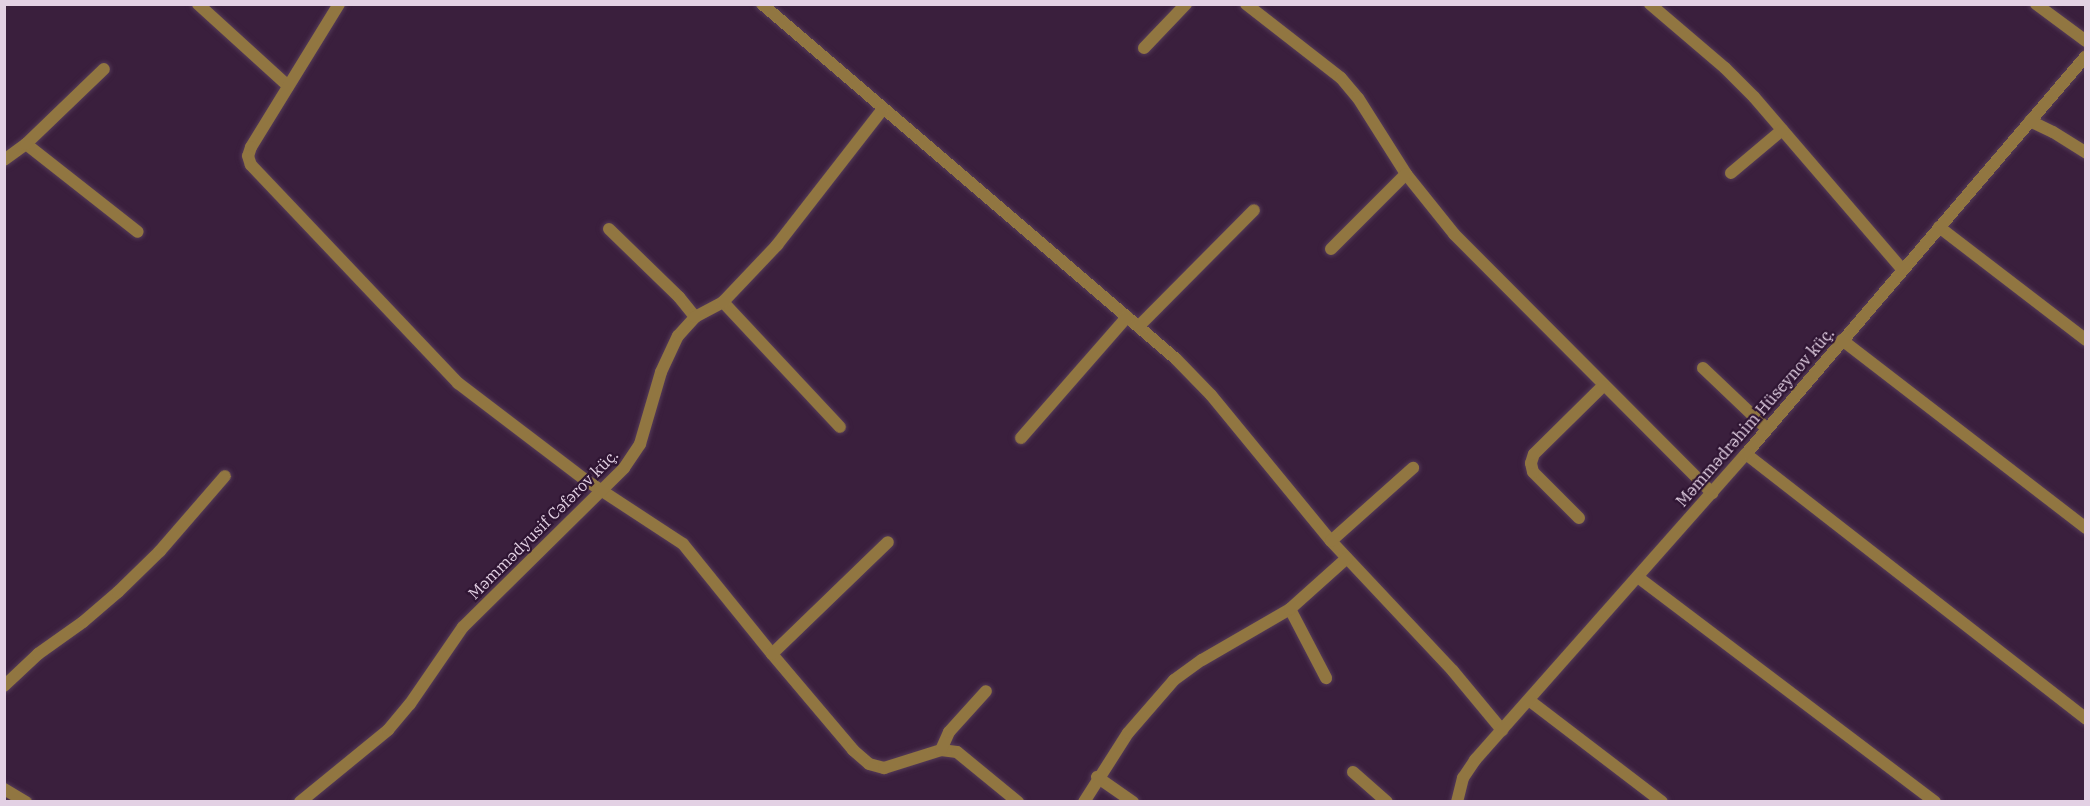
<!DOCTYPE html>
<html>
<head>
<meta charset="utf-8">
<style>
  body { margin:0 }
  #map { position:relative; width:2090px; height:806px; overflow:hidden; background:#3a1f3d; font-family:"IBM Plex Serif",serif }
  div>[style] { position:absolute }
  .roads { filter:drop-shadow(0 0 2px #553b58) drop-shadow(0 0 2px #553b58) }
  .minor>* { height:12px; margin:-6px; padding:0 6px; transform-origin:6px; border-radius:6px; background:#917641 }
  span { translate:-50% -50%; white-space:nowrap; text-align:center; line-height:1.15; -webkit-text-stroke:4.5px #2f1533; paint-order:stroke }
  .street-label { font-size:16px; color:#e3d1e4 }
  .frame { position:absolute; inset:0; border:6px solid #e3d1e4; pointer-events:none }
</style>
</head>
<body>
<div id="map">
  <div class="roads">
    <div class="minor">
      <div style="left:198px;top:4px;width:122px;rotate:42.3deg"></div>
      <div style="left:339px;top:4px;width:168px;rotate:121.6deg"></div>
      <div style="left:251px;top:147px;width:9px;rotate:108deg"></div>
      <div style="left:248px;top:156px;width:9px;rotate:72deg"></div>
      <div style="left:251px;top:165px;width:301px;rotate:46.5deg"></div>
      <div style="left:458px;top:383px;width:158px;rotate:37.3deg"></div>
      <div style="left:584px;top:479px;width:118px;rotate:33.3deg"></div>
      <div style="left:683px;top:544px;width:141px;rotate:51deg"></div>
      <div style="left:772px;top:654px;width:126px;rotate:49.8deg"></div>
      <div style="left:853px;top:750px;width:21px;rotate:41deg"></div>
      <div style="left:869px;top:764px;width:16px;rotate:15deg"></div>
      <div style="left:884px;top:768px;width:60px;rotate:-17.5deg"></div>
      <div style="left:941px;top:750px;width:16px;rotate:7deg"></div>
      <div style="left:957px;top:752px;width:79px;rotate:39.3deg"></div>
      <div style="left:762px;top:4px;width:545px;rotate:40.61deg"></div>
      <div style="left:1176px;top:359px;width:50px;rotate:45.8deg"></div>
      <div style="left:1211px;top:395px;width:189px;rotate:50.6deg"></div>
      <div style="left:1331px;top:541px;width:178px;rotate:46.8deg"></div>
      <div style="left:1453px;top:671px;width:77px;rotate:50.3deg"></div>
      <div style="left:1246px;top:4px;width:120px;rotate:37.9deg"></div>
      <div style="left:1341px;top:78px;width:26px;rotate:50deg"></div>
      <div style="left:1358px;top:98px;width:90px;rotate:57.7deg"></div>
      <div style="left:1406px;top:174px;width:77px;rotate:51.3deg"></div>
      <div style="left:1454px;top:234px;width:366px;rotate:45.1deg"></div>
      <div style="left:1650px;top:4px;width:99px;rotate:40.5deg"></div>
      <div style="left:1725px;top:68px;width:41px;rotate:45deg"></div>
      <div style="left:1754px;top:97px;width:228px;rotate:49.3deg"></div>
      <div style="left:2036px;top:4px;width:62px;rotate:36.5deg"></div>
      <div style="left:1144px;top:48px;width:61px;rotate:-46.3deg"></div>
      <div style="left:2030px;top:121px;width:25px;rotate:26deg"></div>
      <div style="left:2053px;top:132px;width:39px;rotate:32deg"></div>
      <div style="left:26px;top:144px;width:142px;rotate:38.2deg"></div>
      <div style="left:4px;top:160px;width:27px;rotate:-36deg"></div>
      <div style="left:26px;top:144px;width:108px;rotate:-43.9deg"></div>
      <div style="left:1731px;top:173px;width:67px;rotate:-40.1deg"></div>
      <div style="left:1939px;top:227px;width:185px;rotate:37.5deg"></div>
      <div style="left:609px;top:229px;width:98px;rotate:44.2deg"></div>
      <div style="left:679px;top:297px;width:26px;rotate:51deg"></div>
      <div style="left:1331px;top:249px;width:106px;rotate:-45deg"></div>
      <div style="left:723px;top:302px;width:171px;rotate:46.9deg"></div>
      <div style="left:1139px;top:326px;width:163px;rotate:-45.2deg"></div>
      <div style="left:1842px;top:340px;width:308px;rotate:37.6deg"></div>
      <div style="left:1703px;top:368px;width:88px;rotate:43.6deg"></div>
      <div style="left:1021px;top:438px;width:161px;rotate:-48.8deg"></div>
      <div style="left:1746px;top:454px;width:431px;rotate:37.9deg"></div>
      <div style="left:1579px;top:518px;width:65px;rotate:-135deg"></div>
      <div style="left:1533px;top:472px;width:9px;rotate:-103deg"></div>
      <div style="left:1531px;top:463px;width:9px;rotate:-72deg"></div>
      <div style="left:1534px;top:454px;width:97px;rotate:-44.6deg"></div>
      <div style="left:1331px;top:541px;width:110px;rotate:-41.7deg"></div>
      <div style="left:1639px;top:578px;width:371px;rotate:37.1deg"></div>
      <div style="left:1290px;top:609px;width:78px;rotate:62.4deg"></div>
      <div style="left:772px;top:654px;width:161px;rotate:-44deg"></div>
      <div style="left:4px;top:686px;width:47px;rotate:-43.3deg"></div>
      <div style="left:38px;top:654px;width:55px;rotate:-35.4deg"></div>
      <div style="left:83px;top:622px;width:46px;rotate:-40.6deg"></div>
      <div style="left:118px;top:592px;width:59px;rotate:-44.3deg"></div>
      <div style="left:160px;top:551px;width:99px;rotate:-49.1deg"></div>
      <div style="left:1530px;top:701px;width:166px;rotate:37.4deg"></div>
      <div style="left:941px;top:750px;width:20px;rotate:-66deg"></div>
      <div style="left:949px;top:732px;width:55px;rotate:-47.9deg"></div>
      <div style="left:1353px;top:772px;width:45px;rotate:41.4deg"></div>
      <div style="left:1097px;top:777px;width:44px;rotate:34.8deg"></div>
      <div style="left:4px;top:789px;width:26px;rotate:31deg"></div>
      <div style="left:300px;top:802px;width:114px;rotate:-39.3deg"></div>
      <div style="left:388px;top:730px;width:34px;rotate:-50deg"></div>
      <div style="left:410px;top:704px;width:93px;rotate:-55.5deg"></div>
      <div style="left:463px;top:627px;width:226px;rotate:-44.6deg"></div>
      <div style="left:624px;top:468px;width:29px;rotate:-56deg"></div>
      <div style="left:640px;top:444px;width:75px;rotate:-73.7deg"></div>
      <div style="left:661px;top:372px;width:40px;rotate:-65deg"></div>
      <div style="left:678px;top:336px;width:25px;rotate:-48deg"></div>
      <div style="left:695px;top:317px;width:32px;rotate:-28deg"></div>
      <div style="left:723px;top:302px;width:79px;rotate:-46.5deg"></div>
      <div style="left:777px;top:245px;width:172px;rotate:-52.1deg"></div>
      <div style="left:1084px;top:802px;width:82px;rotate:-57.5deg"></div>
      <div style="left:1128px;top:733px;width:70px;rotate:-49deg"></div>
      <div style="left:1174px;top:680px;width:34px;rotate:-36deg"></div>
      <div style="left:1202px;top:660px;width:102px;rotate:-30.1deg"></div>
      <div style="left:1290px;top:609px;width:76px;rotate:-41.8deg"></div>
      <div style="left:1457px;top:802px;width:25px;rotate:-76deg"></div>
      <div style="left:1463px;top:778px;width:22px;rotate:-56deg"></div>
      <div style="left:1475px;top:760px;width:409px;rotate:-48.5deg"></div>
      <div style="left:1746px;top:454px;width:523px;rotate:-49.49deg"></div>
    </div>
  </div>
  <div class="street-label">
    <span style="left:1755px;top:417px;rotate:-49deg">Məmmədrəhim Hüseynov küç.</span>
    <span style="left:543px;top:524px;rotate:-45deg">Məmmədyusif Cəfərov küç.</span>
  </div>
  <div class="frame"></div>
</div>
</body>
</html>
